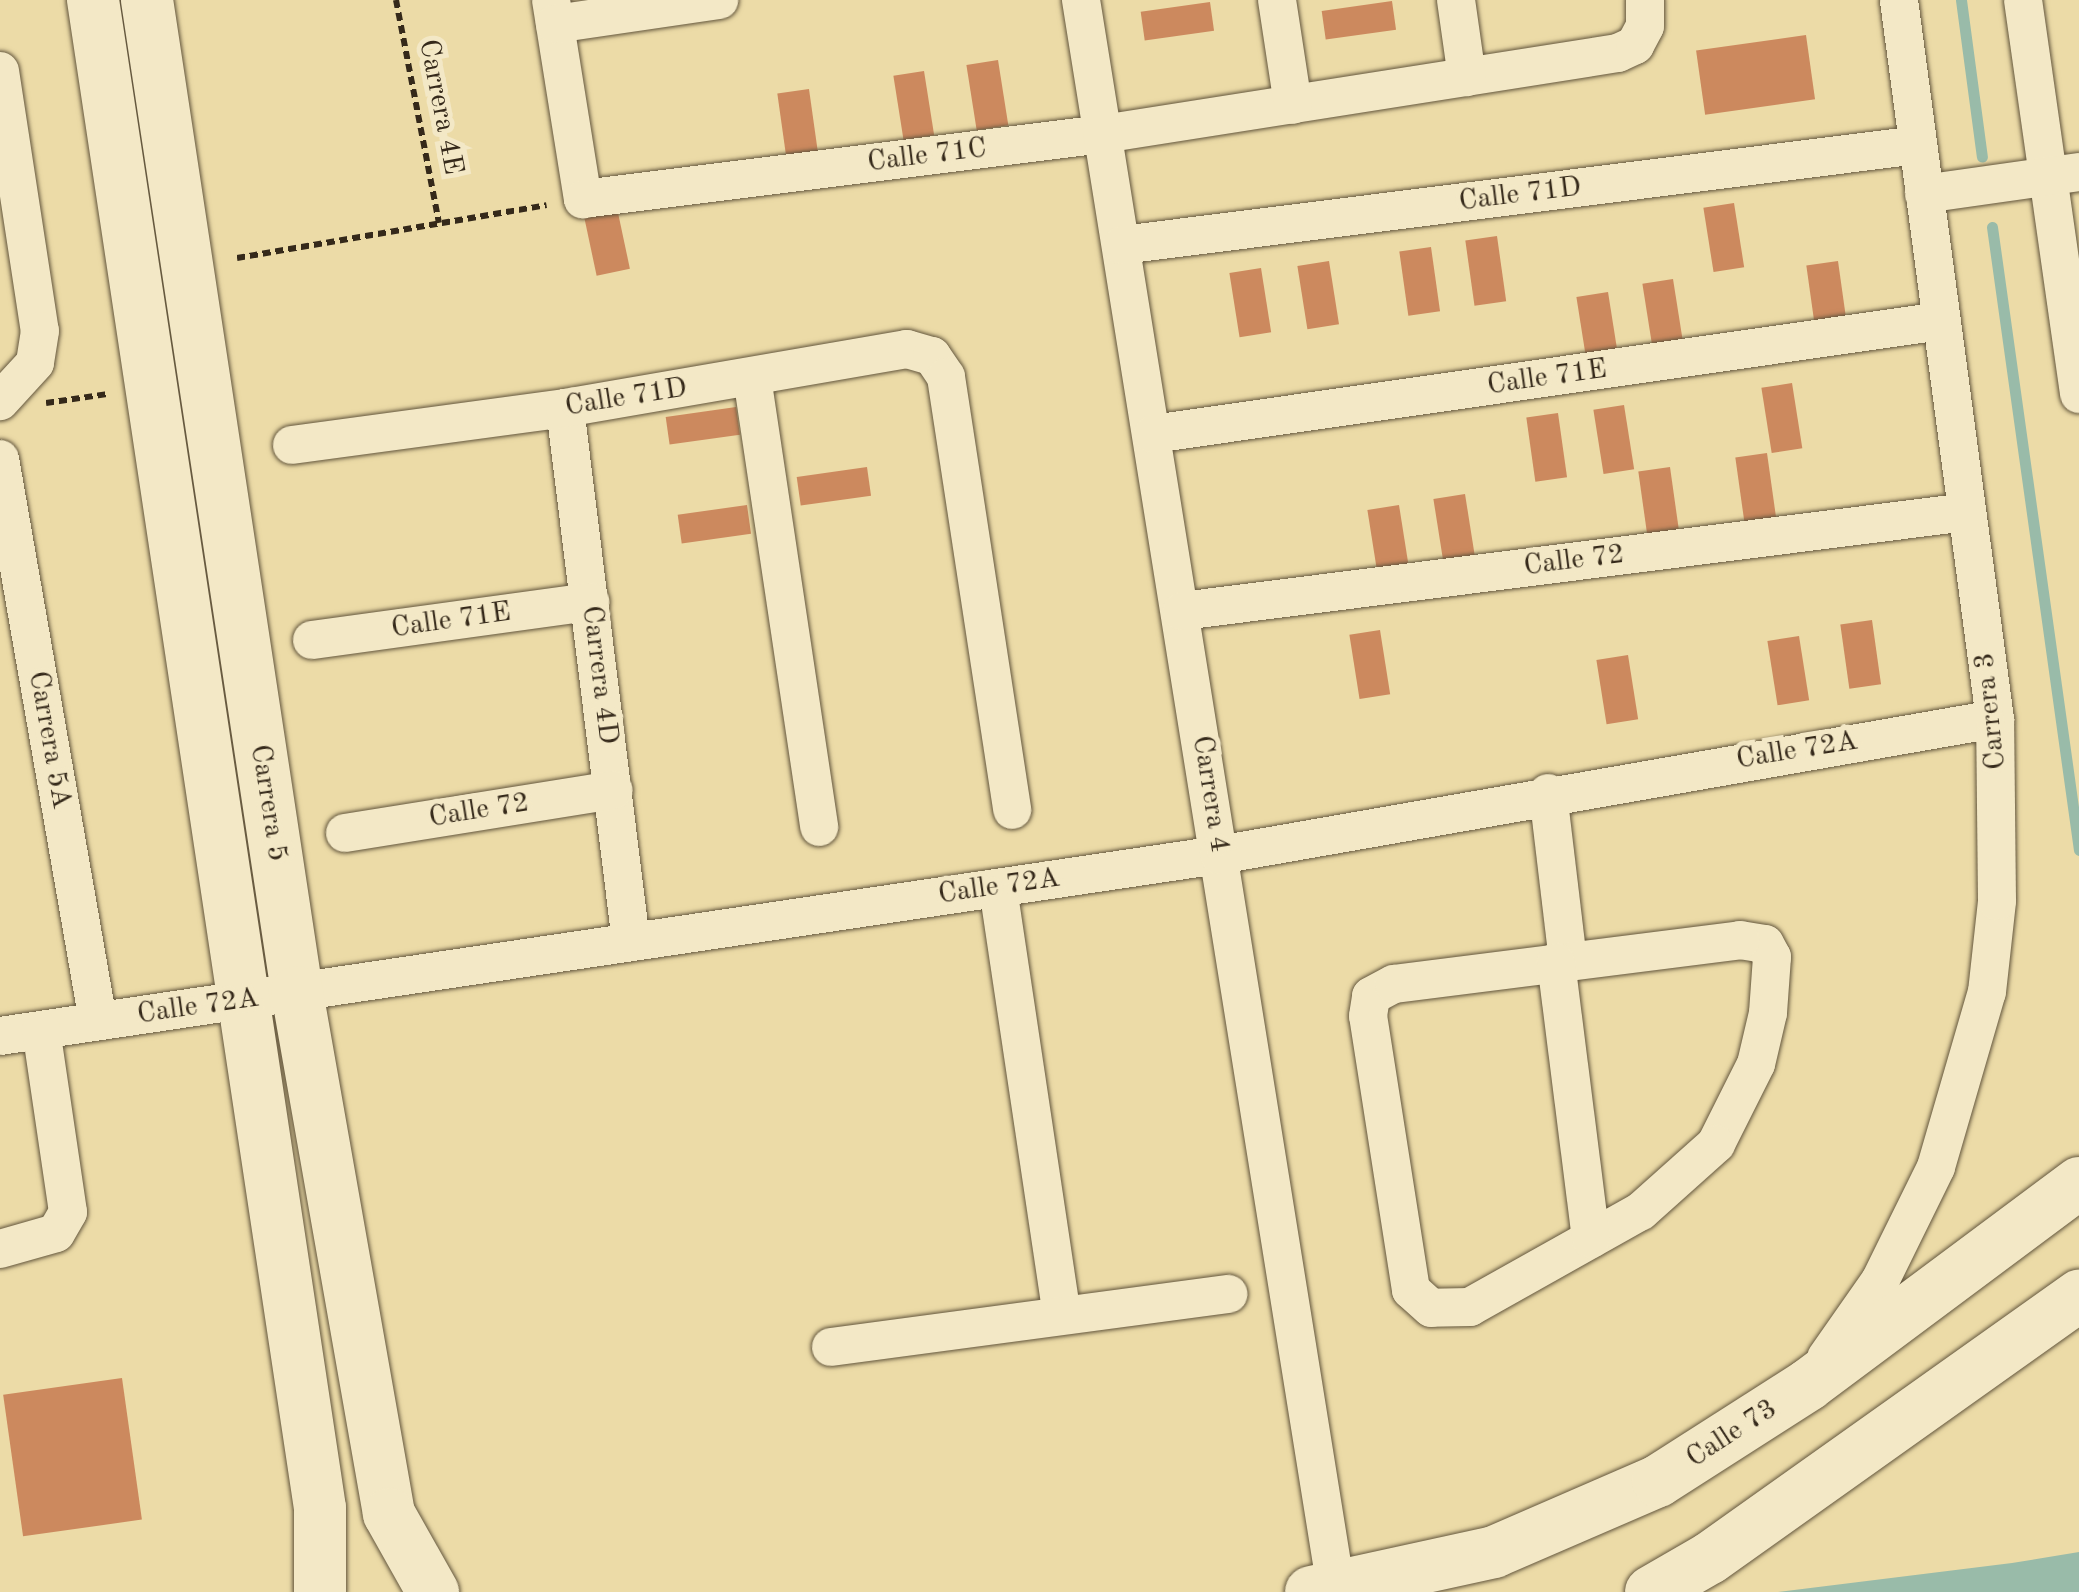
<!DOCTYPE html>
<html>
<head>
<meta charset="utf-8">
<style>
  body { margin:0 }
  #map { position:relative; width:2079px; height:1592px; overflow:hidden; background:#ecdba7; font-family:"Old Standard TT",serif }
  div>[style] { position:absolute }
  .water>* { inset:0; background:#99bba9 }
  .stream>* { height:11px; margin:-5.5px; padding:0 5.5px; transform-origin:5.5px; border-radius:5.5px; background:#99bba9 }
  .building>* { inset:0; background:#cc895e; transform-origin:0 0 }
  .path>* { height:6px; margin-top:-3px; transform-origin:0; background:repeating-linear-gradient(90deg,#35291a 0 8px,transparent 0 13px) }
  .roads { filter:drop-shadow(0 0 2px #63563d) drop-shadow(0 0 2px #63563d) }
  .street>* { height:38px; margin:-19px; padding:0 19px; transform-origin:19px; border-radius:19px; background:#f3e8c6 }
  .secondary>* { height:52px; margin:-26px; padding:0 26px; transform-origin:26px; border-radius:26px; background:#f3e8c6 }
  span { translate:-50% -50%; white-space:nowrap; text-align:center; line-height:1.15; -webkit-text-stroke:10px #f3e8c6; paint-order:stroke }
  .street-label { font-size:28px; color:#35291a }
</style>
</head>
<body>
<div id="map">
  <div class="water">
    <div style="clip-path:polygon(2079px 1552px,2079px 1592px,1778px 1592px,2012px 1563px)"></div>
  </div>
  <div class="stream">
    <div style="left:1961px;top:0;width:158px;rotate:82.4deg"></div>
    <div style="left:1992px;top:227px;width:629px;rotate:82.05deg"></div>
  </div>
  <div class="building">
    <div style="left:1392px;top:1px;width:29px;height:71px;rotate:82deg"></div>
    <div style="left:1210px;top:2px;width:29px;height:70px;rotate:82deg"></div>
    <div style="left:1806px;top:35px;width:65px;height:111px;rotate:82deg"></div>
    <div style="left:998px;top:60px;width:66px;height:32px;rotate:81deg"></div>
    <div style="left:924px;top:71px;width:65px;height:31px;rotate:81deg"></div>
    <div style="left:809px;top:89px;width:65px;height:32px;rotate:82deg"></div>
    <div style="left:1734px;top:203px;width:65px;height:31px;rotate:81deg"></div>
    <div style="left:617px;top:208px;width:62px;height:34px;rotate:78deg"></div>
    <div style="left:1497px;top:236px;width:66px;height:32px;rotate:82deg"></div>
    <div style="left:1431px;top:247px;width:65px;height:32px;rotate:82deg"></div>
    <div style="left:1329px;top:261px;width:64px;height:32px;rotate:81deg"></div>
    <div style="left:1838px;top:261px;width:65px;height:32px;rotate:82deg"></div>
    <div style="left:1261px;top:268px;width:65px;height:32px;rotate:81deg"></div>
    <div style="left:1673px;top:279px;width:66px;height:31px;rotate:81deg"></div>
    <div style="left:1608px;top:292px;width:65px;height:32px;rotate:81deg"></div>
    <div style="left:1792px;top:383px;width:66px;height:31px;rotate:81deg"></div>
    <div style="left:1624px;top:405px;width:65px;height:31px;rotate:81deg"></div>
    <div style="left:736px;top:407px;width:28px;height:71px;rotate:82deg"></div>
    <div style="left:1558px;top:413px;width:65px;height:32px;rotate:82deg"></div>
    <div style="left:1767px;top:453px;width:65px;height:32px;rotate:82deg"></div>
    <div style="left:867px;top:467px;width:29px;height:71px;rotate:82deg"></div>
    <div style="left:1670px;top:467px;width:65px;height:32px;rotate:82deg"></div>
    <div style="left:1465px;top:494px;width:66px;height:32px;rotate:81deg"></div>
    <div style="left:747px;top:505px;width:29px;height:70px;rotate:82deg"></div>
    <div style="left:1399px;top:505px;width:65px;height:32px;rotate:81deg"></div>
    <div style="left:1872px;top:620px;width:65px;height:32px;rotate:82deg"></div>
    <div style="left:1380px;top:630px;width:65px;height:31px;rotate:81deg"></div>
    <div style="left:1799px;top:636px;width:65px;height:32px;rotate:81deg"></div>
    <div style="left:1628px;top:655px;width:65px;height:32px;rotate:81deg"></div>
    <div style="left:122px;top:1378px;width:143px;height:120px;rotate:82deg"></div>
  </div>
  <div class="path">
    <div style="left:396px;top:0;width:227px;rotate:79.1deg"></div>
    <div style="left:237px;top:258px;width:314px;rotate:-9.7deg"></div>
    <div style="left:46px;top:403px;width:63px;rotate:-8.3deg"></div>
  </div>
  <div class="roads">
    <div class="street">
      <div style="left:551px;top:0;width:202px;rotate:80.9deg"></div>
      <div style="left:583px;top:199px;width:524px;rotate:-7.13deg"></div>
      <div style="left:1103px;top:134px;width:521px;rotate:-8.94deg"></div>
      <div style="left:1618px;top:53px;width:19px;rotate:-25deg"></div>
      <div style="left:1635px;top:45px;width:21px;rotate:-62deg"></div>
      <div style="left:1645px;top:26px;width:26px;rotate:-90deg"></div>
      <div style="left:1081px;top:0;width:1609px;rotate:80.88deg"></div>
      <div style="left:1277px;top:0;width:106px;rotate:81.3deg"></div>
      <div style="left:1456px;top:0;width:78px;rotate:81.9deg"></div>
      <div style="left:2023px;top:0;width:398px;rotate:81.9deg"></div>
      <div style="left:555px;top:24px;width:166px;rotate:-8.3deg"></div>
      <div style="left:0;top:71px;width:263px;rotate:81.3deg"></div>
      <div style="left:40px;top:331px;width:32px;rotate:99deg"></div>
      <div style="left:35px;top:363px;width:52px;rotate:132.6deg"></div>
      <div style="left:1924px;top:194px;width:157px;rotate:-8.1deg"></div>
      <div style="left:1122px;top:245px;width:802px;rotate:-7.16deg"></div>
      <div style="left:752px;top:377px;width:455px;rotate:81.5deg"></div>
      <div style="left:565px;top:408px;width:538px;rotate:82.95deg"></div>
      <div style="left:1153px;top:434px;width:796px;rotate:-8.16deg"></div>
      <div style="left:292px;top:445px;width:275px;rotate:-7.7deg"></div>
      <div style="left:565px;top:408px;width:347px;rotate:-9.8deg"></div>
      <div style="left:907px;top:349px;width:26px;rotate:16deg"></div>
      <div style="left:932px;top:356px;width:25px;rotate:56deg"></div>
      <div style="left:946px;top:377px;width:438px;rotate:81.3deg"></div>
      <div style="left:0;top:459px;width:570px;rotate:80.11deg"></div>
      <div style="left:1182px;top:611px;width:791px;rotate:-7.19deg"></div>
      <div style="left:312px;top:640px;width:281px;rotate:-7.8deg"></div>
      <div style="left:1548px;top:793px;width:168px;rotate:83.2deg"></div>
      <div style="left:345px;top:833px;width:272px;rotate:-9.1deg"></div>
      <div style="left:998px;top:888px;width:432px;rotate:81.5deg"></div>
      <div style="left:1740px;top:940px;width:25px;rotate:9deg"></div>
      <div style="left:1765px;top:944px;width:15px;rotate:62deg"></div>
      <div style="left:1772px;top:957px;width:56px;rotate:94.1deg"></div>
      <div style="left:1768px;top:1013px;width:52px;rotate:103.2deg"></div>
      <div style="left:1756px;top:1064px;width:89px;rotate:116.6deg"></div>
      <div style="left:1716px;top:1144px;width:101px;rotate:138.2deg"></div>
      <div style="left:1641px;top:1211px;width:196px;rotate:150.7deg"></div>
      <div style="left:1470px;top:1307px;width:39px;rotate:179deg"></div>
      <div style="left:1431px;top:1308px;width:27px;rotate:-138deg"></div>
      <div style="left:1411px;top:1290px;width:277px;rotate:-98.9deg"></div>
      <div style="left:1368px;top:1016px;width:20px;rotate:-81deg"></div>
      <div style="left:1371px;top:996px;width:26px;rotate:-28deg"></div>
      <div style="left:1394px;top:984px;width:349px;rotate:-7.2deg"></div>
      <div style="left:1556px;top:962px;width:279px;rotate:82.8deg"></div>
      <div style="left:0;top:1036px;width:1232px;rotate:-8.45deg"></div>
      <div style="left:1219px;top:855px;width:788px;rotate:-9.94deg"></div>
      <div style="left:0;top:1249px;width:58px;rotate:-15.9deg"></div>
      <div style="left:56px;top:1233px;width:24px;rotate:-60deg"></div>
      <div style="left:68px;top:1212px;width:184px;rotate:-98.4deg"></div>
      <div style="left:831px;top:1347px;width:401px;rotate:-7.6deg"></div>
      <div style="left:1826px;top:1358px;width:94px;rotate:-55deg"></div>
      <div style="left:1880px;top:1281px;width:127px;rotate:-63.8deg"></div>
      <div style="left:1936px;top:1167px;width:182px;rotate:-73.8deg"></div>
      <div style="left:1987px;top:992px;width:92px;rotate:-83.7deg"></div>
      <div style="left:1997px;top:901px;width:182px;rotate:-90.6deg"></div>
      <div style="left:1995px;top:719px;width:725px;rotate:-97.61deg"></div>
    </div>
    <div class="secondary">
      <div style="left:93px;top:0;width:1525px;rotate:81.44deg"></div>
      <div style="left:320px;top:1508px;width:84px;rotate:90deg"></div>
      <div style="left:147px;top:0;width:1003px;rotate:81.4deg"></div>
      <div style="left:297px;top:992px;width:530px;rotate:80deg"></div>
      <div style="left:389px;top:1514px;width:90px;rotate:60.6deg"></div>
      <div style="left:1311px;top:1592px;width:187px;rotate:-12.3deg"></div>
      <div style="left:1494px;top:1552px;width:179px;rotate:-23.4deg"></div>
      <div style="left:1658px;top:1481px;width:178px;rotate:-32.6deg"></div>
      <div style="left:1808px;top:1385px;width:338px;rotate:-36.7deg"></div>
      <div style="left:1651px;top:1592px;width:68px;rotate:-30deg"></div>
      <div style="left:1710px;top:1558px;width:453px;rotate:-35.4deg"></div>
    </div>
  </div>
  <div class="street-label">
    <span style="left:440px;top:107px;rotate:79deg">Carrera 4E</span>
    <span style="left:927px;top:156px;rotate:-7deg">Calle 71C</span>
    <span style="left:1520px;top:195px;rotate:-7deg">Calle 71D</span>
    <span style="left:1547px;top:378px;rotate:-8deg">Calle 71E</span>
    <span style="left:626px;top:398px;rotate:-9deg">Calle 71D</span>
    <span style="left:1574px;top:561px;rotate:-7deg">Calle 72</span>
    <span style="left:451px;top:621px;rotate:-8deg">Calle 71E</span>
    <span style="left:599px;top:675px;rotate:83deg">Carrera 4D</span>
    <span style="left:1991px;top:711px;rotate:-96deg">Carrera 3</span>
    <span style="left:49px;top:740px;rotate:80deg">Carrera 5A</span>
    <span style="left:1797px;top:751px;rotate:-9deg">Calle 72A</span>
    <span style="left:1210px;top:794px;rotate:81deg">Carrera 4</span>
    <span style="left:268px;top:803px;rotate:81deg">Carrera 5</span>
    <span style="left:479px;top:811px;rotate:-9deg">Calle 72</span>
    <span style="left:999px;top:887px;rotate:-8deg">Calle 72A</span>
    <span style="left:198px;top:1007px;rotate:-8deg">Calle 72A</span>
    <span style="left:1732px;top:1434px;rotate:-33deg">Calle 73</span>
  </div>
</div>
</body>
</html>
